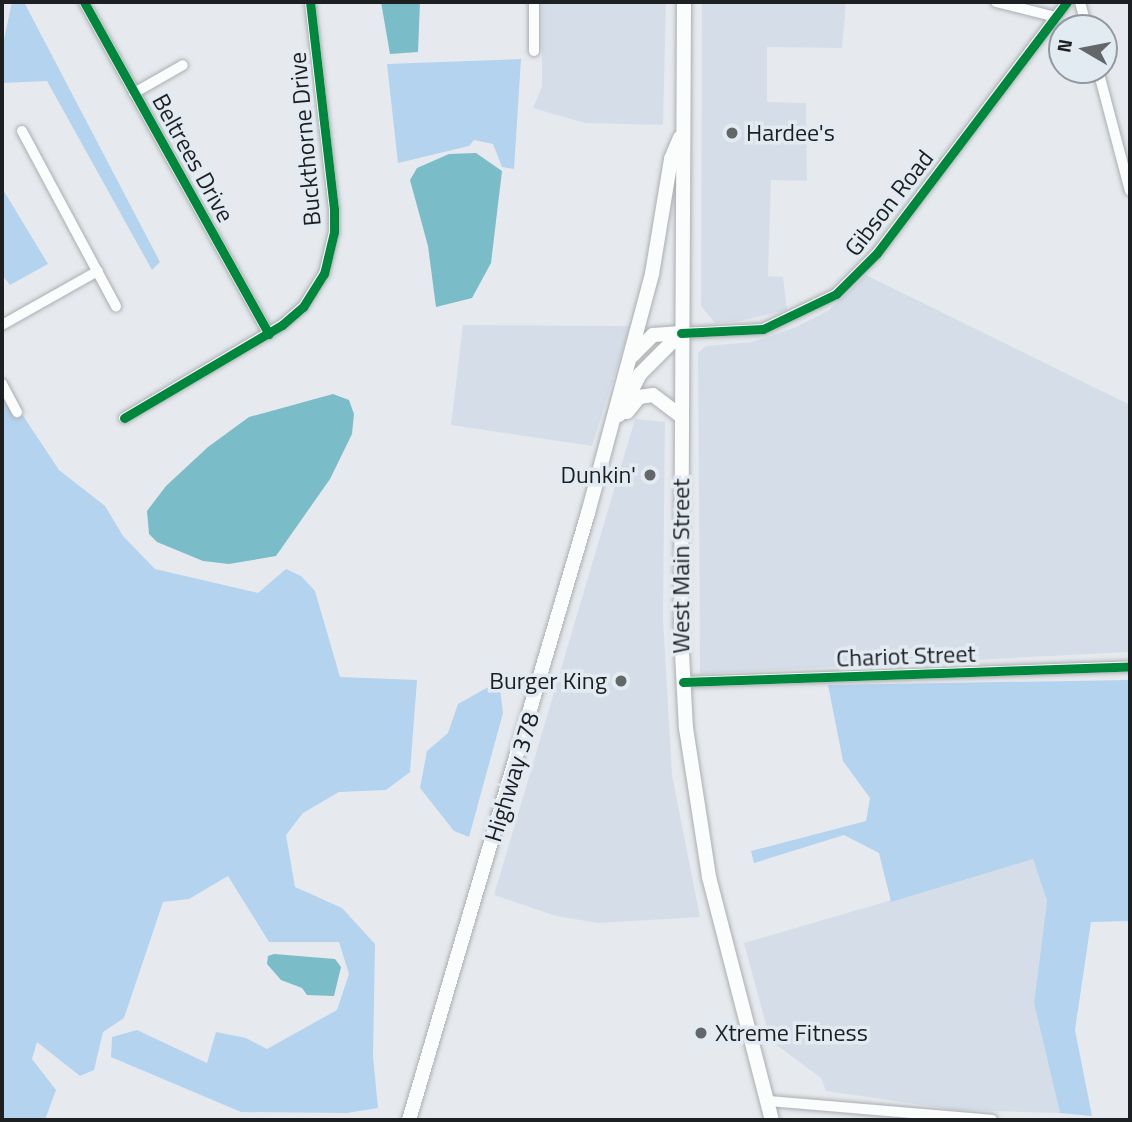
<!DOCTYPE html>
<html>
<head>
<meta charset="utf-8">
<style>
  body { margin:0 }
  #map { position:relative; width:1132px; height:1122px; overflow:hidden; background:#e6eaee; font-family:"Titillium Web",sans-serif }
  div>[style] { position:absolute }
  .built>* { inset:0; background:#d5dee8 }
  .green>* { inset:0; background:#b4d3ef }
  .water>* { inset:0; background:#7abcc8 }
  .roads { filter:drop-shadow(0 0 2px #abaeb1) drop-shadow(0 0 2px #abaeb1) }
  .minor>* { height:10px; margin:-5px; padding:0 5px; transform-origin:5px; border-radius:5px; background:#fbfcfc }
  .major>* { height:14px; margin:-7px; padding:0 7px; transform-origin:7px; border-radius:7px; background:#fbfcfc }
  .cycleway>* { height:9px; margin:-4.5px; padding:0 4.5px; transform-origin:4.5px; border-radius:4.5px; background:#00873e }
  .dots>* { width:19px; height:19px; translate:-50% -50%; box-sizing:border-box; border:4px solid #e2eaf2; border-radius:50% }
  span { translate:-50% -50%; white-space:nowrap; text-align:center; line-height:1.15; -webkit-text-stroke:7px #e2eaf2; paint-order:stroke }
  .poi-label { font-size:24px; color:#1d2023 }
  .left { translate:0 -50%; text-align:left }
  .right { translate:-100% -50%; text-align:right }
  .street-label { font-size:24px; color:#1d2023 }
  .frame { position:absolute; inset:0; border:4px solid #1d2023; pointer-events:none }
  .north { position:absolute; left:1048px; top:14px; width:70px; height:70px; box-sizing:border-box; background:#e2eaf2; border:2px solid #93999f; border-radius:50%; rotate:280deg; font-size:19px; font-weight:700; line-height:28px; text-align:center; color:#1d2023 }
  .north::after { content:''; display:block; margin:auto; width:24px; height:32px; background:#63676a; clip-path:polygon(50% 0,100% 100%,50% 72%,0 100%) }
</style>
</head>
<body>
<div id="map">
  <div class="built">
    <div style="clip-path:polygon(542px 2px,666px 2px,663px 125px,585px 123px,533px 108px,542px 86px)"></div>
    <div style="clip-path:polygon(702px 2px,846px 2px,842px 48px,767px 47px,767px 102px,806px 103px,807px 181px,771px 180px,768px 276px,783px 277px,787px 310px,735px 322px,715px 323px,701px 306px)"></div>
    <div style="clip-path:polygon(866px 275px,1130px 405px,1130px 652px,700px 674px,698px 353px,706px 346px,752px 342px,794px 328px,828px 311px)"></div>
    <div style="clip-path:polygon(463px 325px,630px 326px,592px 446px,451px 425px)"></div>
    <div style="clip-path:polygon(635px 419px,665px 422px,663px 617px,672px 775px,700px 917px,598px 923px,556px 916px,494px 895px)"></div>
    <div style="clip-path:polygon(1033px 859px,1047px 901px,1034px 1003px,1060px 1113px,957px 1110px,826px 1091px,821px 1078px,770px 1040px,744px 943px)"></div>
  </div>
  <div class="green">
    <div style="clip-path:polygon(12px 2px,24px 2px,160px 262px,152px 270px,47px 81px,2px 83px,2px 49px)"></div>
    <div style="clip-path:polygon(521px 59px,514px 169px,502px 167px,493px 144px,474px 140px,469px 146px,398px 163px,387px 64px)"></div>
    <div style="clip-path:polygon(2px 188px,48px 264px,10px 285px,2px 275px)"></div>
    <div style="clip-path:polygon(2px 384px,59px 470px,105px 506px,123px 536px,155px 569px,258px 593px,286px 569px,301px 576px,315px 591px,340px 677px,417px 680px,410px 772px,386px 790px,339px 792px,303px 813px,286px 835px,295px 887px,342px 908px,375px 944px,373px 1056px,378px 1108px,347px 1113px,241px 1112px,111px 1057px,112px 1037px,137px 1030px,207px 1063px,216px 1032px,246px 1038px,267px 1049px,337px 1010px,349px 974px,339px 942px,269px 942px,228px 876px,189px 899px,163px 902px,124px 1018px,103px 1032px,94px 1070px,80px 1076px,37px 1042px,32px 1059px,56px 1090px,45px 1120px,2px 1120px)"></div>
    <div style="clip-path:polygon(1129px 680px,1130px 921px,1091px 922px,1075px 1030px,1092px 1116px,1060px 1113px,1034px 1003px,1047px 901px,1033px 859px,891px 902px,879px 853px,844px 835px,754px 863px,751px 851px,866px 821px,870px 798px,843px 761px,828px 685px)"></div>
    <div style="clip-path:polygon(499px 681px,503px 713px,469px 837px,454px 831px,420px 788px,427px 751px,448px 733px,458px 704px)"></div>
  </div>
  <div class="water">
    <div style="clip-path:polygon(381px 2px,420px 2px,418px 52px,390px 54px)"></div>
    <div style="clip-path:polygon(476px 153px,502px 171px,491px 263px,472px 298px,436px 307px,428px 246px,410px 180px,417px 168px,449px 154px)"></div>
    <div style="clip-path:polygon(333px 394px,349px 400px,354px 414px,352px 434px,330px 479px,276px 556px,229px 564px,203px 561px,157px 542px,149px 534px,147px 511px,166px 486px,208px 447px,249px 417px)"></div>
    <div style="clip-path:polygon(274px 954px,335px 959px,341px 967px,334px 996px,307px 995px,302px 988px,281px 980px,267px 964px,268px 956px)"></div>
  </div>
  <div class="roads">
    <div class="minor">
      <div style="left:84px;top:2px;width:380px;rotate:60.9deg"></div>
      <div style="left:534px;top:2px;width:49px;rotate:90deg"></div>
      <div style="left:996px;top:2px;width:62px;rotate:14deg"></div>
      <div style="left:1080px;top:2px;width:27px;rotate:75deg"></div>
      <div style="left:1098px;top:70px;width:125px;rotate:75.2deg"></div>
      <div style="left:134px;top:93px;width:56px;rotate:-29.7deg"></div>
      <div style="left:22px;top:131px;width:199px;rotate:61.8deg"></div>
      <div style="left:2px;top:325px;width:110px;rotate:-29.4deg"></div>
      <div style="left:681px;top:333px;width:82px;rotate:-2.8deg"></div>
      <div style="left:763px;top:329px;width:81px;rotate:-25.6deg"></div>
      <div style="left:836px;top:294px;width:58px;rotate:-45deg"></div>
      <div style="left:877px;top:253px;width:315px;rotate:-52.9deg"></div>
      <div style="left:2px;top:384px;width:32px;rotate:62deg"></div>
      <div style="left:124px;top:418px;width:183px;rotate:-30.5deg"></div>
      <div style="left:282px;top:325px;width:28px;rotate:-41deg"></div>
      <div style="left:303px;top:307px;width:39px;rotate:-58deg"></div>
      <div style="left:324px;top:274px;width:43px;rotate:-76.6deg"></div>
      <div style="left:334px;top:232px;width:23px;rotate:-90deg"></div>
      <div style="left:334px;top:209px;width:208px;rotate:-96.6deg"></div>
      <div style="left:683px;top:682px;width:447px;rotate:-2deg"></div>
      <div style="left:768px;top:1101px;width:225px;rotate:4.8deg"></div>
    </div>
    <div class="major">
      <div style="left:684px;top:2px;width:632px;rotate:90.27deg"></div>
      <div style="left:681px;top:634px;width:94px;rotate:87deg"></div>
      <div style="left:686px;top:728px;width:151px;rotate:81.2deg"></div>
      <div style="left:709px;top:877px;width:251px;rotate:75.5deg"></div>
      <div style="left:632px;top:356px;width:30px;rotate:-45deg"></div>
      <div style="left:653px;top:335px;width:28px;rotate:-4deg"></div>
      <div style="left:627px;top:412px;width:19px;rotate:-51deg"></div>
      <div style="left:639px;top:397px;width:14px;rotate:-8deg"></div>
      <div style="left:653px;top:395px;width:35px;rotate:37deg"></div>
      <div style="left:619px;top:415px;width:46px;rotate:-62.9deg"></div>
      <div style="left:640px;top:374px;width:58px;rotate:-45deg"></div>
      <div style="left:409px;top:1120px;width:633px;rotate:-73.57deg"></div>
      <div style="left:588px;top:513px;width:247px;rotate:-75deg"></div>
      <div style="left:652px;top:274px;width:117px;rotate:-80.6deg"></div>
      <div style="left:671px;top:159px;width:23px;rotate:-67deg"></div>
    </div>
  </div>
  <div class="cycleway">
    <div style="left:84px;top:2px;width:380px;rotate:60.9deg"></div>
    <div style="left:681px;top:333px;width:82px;rotate:-2.8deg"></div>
    <div style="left:763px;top:329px;width:81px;rotate:-25.6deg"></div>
    <div style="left:836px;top:294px;width:58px;rotate:-45deg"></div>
    <div style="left:877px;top:253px;width:315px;rotate:-52.9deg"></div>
    <div style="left:124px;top:418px;width:183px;rotate:-30.5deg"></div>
    <div style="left:282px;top:325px;width:28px;rotate:-41deg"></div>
    <div style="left:303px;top:307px;width:39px;rotate:-58deg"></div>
    <div style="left:324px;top:274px;width:43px;rotate:-76.6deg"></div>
    <div style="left:334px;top:232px;width:23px;rotate:-90deg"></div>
    <div style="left:334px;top:209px;width:208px;rotate:-96.6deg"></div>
    <div style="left:683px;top:682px;width:447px;rotate:-2deg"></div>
  </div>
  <div class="dots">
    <div style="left:732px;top:133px;background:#63676a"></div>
    <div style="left:650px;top:475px;background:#63676a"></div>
    <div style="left:621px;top:681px;background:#63676a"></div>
    <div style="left:701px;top:1033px;background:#63676a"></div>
  </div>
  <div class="poi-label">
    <span class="left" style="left:746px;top:133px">Hardee's</span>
    <span class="right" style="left:636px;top:475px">Dunkin'</span>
    <span class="right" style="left:607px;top:681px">Burger King</span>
    <span class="left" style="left:715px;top:1033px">Xtreme Fitness</span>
  </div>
  <div class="street-label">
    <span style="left:305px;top:139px;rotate:-95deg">Buckthorne Drive</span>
    <span style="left:193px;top:158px;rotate:61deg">Beltrees Drive</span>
    <span style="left:889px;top:203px;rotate:-52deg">Gibson Road</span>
    <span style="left:681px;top:566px;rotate:-90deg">West Main Street</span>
    <span style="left:906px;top:656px;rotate:-2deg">Chariot Street</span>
    <span style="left:512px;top:777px;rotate:-73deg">Highway 378</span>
  </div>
  <div class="frame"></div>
  <div class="north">N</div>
</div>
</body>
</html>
